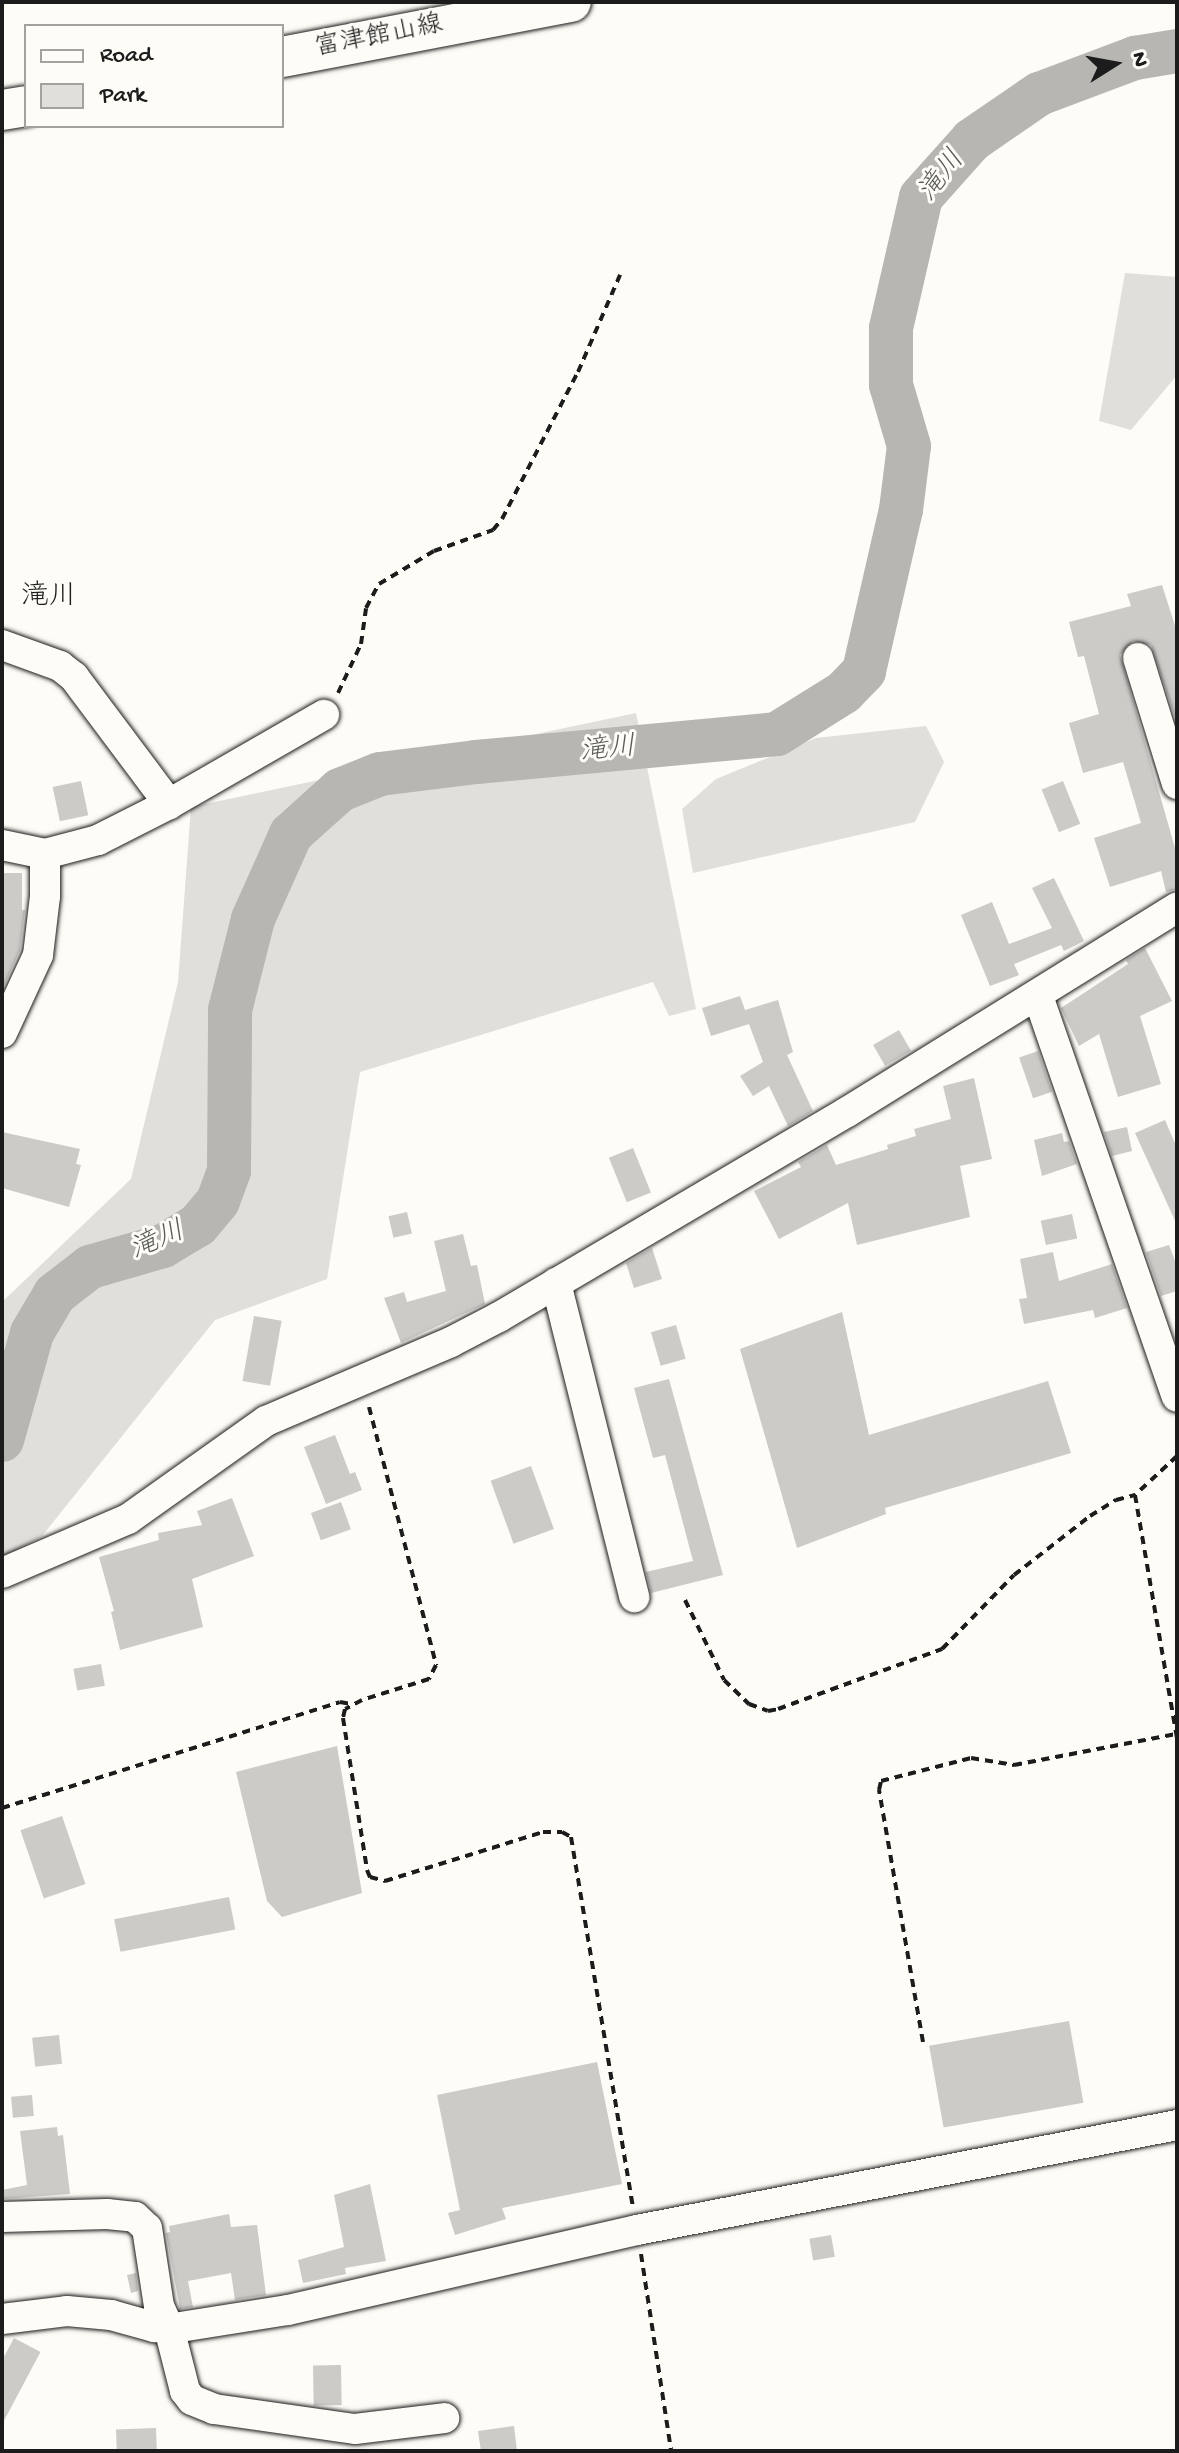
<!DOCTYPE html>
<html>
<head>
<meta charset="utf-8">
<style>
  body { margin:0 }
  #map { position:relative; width:1179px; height:2453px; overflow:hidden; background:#fdfcf7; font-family:"Gochi Hand","Klee One",sans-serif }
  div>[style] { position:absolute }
  .green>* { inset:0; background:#e0dfdb }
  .river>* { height:44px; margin:-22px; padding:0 22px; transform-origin:22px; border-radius:22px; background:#b7b6b2 }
  .building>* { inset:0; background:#cccbc8; transform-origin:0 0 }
  .path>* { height:4px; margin-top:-2px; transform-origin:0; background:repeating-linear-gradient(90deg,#1c1c1c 0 8px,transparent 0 14px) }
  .roads { filter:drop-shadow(0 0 2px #1c1c1c) drop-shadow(0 0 2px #1c1c1c) }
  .minor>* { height:30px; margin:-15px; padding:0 15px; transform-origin:15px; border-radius:15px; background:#fdfcf7 }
  .major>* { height:40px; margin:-20px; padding:0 20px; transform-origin:20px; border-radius:20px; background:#fdfcf7 }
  span { translate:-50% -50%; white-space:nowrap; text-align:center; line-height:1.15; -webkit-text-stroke:6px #fdfcf7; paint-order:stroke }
  .street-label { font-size:26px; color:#1c1c1c }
  .water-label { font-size:28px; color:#5a5a58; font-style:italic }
  .neighbourhood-label { font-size:28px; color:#1c1c1c }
  .frame { position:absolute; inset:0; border:4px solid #1c1c1c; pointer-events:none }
  .legend { position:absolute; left:24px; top:24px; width:260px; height:104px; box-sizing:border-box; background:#fdfcf7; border:2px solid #a3a29f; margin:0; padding:10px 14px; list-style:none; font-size:24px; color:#1c1c1c }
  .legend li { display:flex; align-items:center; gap:16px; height:40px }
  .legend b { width:40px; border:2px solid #a3a29f }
  .north { position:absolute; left:1075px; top:24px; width:80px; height:80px; -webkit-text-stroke:6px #fdfcf7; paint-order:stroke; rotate:79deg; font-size:22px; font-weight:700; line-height:32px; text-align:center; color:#1c1c1c }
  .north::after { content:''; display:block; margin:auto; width:28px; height:36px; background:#1c1c1c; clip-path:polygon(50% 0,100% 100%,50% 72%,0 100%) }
</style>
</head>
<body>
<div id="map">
  <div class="green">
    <div style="clip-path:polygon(1125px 273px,1177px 277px,1177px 375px,1131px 430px,1099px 421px)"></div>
    <div style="clip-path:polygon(636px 713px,696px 1009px,669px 1016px,653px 982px,360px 1072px,327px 1279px,215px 1320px,42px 1536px,2px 1558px,2px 1302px,131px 1179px,178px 982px,191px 807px)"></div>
    <div style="clip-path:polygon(926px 726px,944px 762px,915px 822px,693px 873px,682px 809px,716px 779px,816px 738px)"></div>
  </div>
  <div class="river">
    <div style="left:2px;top:1440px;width:111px;rotate:-74.3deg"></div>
    <div style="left:32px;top:1333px;width:45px;rotate:-59.5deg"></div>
    <div style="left:55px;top:1294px;width:44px;rotate:-37.6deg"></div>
    <div style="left:90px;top:1267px;width:76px;rotate:-16deg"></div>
    <div style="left:163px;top:1246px;width:41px;rotate:-31deg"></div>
    <div style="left:198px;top:1225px;width:31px;rotate:-50deg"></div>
    <div style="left:218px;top:1201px;width:32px;rotate:-70deg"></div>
    <div style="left:229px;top:1171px;width:161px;rotate:-89.6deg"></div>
    <div style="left:230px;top:1010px;width:94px;rotate:-75.8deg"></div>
    <div style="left:253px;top:919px;width:93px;rotate:-65.9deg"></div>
    <div style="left:291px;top:834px;width:66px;rotate:-41.9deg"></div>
    <div style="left:340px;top:790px;width:43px;rotate:-21.8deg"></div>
    <div style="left:380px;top:774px;width:97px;rotate:-7.1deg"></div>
    <div style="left:476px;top:762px;width:302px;rotate:-5.3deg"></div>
    <div style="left:777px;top:734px;width:79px;rotate:-32.1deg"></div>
    <div style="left:844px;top:692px;width:29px;rotate:-46deg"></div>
    <div style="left:864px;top:671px;width:165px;rotate:-77.1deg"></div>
    <div style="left:901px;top:510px;width:64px;rotate:-82.9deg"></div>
    <div style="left:909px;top:446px;width:64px;rotate:-106.4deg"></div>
    <div style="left:891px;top:385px;width:57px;rotate:-90deg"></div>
    <div style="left:891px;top:328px;width:134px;rotate:-77.1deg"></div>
    <div style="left:921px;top:197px;width:76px;rotate:-48.2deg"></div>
    <div style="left:972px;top:140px;width:81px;rotate:-34.5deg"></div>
    <div style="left:1039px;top:94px;width:103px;rotate:-20.6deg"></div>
    <div style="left:1135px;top:58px;width:43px;rotate:-9.5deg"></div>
  </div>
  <div class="building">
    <div style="clip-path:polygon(1162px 585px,1177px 632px,1177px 723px,1151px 645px,1133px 641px,1120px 655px,1177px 855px,1177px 889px,1166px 892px,1161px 871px,1110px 887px,1094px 838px,1141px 823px,1123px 762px,1083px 773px,1069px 723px,1099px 714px,1084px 656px,1078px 657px,1069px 622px,1131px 606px,1127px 594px)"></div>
    <div style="left:81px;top:781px;width:35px;height:29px;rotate:78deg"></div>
    <div style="left:1063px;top:781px;width:46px;height:23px;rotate:68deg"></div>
    <div style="clip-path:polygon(2px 873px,22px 873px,22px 910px,25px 910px,20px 950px,2px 990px)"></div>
    <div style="clip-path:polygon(1054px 878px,1084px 941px,1064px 951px,1061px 945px,1014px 964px,1019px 975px,990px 986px,961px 915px,992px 902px,1009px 944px,1052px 928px,1032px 888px)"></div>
    <div style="clip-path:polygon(1145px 948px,1172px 1001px,1140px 1016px,1161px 1084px,1118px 1097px,1099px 1034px,1079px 1046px,1061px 1008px,1128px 964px,1126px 960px)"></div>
    <div style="clip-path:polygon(740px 996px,745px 1010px,778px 1000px,793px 1052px,787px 1055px,813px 1111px,788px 1126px,769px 1086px,753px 1096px,740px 1076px,763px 1062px,749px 1024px,711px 1036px,702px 1008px)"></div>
    <div style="left:899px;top:1030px;width:24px;height:30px;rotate:60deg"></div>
    <div style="left:1038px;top:1051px;width:43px;height:20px;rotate:71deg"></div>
    <div style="clip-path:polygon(974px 1078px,992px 1159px,960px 1166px,970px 1217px,857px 1245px,848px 1203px,779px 1239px,754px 1191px,801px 1167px,798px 1162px,827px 1145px,836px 1165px,888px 1149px,887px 1145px,916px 1136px,914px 1129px,951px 1119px,943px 1086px)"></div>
    <div style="clip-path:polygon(1165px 1120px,1177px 1148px,1177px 1225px,1135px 1133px)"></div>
    <div style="clip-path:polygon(1127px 1127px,1132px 1151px,1112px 1156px,1104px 1132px)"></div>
    <div style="clip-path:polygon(2px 1132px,80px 1149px,76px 1164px,81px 1165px,69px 1207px,2px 1188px)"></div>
    <div style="clip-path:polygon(1062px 1133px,1064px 1142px,1069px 1141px,1077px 1164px,1042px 1176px,1034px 1140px)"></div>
    <div style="left:633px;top:1148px;width:48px;height:26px;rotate:68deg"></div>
    <div style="left:407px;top:1212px;width:22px;height:19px;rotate:77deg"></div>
    <div style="left:1072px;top:1214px;width:25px;height:32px;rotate:78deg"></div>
    <div style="clip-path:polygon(463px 1234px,471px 1266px,477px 1265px,485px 1304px,401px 1343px,384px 1298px,404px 1292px,407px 1302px,446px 1291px,434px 1241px)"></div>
    <div style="clip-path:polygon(1169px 1245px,1177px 1266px,1177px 1291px,1161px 1296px,1146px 1252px)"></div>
    <div style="clip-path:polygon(652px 1248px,662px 1279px,634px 1288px,626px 1263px)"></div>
    <div style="clip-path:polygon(1053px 1252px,1059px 1281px,1112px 1264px,1127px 1308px,1095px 1318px,1093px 1310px,1024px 1324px,1019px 1299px,1027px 1298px,1020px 1259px)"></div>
    <div style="clip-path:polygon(842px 1312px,869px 1435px,1048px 1381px,1071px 1453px,885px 1508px,886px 1514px,797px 1548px,740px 1349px)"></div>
    <div style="left:254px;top:1316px;width:28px;height:66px;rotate:10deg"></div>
    <div style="left:676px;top:1325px;width:35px;height:26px;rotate:74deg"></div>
    <div style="clip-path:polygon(669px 1379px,723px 1575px,651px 1593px,646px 1572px,693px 1561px,665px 1455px,653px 1458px,634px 1388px)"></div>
    <div style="clip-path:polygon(335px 1435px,350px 1474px,355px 1472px,362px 1490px,326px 1504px,304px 1447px)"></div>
    <div style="left:531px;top:1466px;width:67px;height:43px;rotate:70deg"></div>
    <div style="clip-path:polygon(232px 1498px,254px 1556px,192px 1579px,203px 1627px,120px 1650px,111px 1612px,114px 1611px,99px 1557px,159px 1540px,158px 1533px,202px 1525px,197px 1511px)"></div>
    <div style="left:341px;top:1502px;width:29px;height:32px;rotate:70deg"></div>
    <div style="left:101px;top:1664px;width:22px;height:28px;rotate:80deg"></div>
    <div style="clip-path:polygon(337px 1746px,362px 1893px,282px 1917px,267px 1901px,236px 1772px)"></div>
    <div style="left:62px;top:1816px;width:72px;height:44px;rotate:71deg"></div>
    <div style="left:229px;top:1897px;width:33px;height:117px;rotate:79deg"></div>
    <div style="left:1069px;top:2021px;width:83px;height:142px;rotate:80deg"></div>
    <div style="left:59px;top:2035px;width:29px;height:27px;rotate:84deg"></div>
    <div style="clip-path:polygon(597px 2062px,622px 2184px,502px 2208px,506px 2219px,455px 2235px,448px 2213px,460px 2210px,437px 2095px)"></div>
    <div style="left:32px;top:2095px;width:21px;height:21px;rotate:85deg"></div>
    <div style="clip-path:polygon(57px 2127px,58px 2136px,63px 2135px,70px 2194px,2px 2199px,2px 2190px,27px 2185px,20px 2131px)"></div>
    <div style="clip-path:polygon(370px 2184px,386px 2261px,345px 2268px,346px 2274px,303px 2283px,298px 2260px,344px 2247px,334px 2195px)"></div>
    <div style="clip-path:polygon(229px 2214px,231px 2227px,257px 2225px,266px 2295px,235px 2300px,231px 2273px,188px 2281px,193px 2307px,180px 2309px,166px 2233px,170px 2232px,169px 2226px)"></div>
    <div style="left:831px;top:2235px;width:22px;height:22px;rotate:80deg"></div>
    <div style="clip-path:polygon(136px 2273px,138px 2291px,131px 2293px,127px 2275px)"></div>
    <div style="left:14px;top:2338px;width:30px;height:92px;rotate:28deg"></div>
    <div style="left:341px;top:2365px;width:40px;height:28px;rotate:89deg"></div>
    <div style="clip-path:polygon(514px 2426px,517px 2451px,481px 2451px,478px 2431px)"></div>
    <div style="left:156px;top:2428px;width:23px;height:40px;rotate:88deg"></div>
  </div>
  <div class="path">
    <div style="left:338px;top:693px;width:54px;rotate:-64.9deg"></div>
    <div style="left:361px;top:644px;width:36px;rotate:-82deg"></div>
    <div style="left:366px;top:608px;width:27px;rotate:-62deg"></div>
    <div style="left:379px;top:584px;width:64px;rotate:-31deg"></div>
    <div style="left:434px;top:551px;width:63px;rotate:-19.6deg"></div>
    <div style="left:493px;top:530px;width:14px;rotate:-51deg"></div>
    <div style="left:502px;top:519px;width:165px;rotate:-62.7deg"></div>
    <div style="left:578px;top:372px;width:106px;rotate:-66.6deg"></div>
    <div style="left:369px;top:1407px;width:267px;rotate:75.4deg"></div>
    <div style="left:436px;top:1665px;width:16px;rotate:117deg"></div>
    <div style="left:429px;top:1679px;width:70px;rotate:162.6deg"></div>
    <div style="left:362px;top:1700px;width:19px;rotate:152deg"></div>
    <div style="left:345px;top:1709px;width:9px;rotate:103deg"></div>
    <div style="left:343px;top:1718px;width:154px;rotate:81deg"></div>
    <div style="left:367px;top:1870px;width:8px;rotate:67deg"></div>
    <div style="left:370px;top:1877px;width:16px;rotate:15deg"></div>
    <div style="left:385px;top:1881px;width:165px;rotate:-17.2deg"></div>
    <div style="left:543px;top:1832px;width:19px"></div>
    <div style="left:562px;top:1832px;width:10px;rotate:29deg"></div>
    <div style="left:571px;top:1837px;width:374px;rotate:80.5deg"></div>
    <div style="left:1177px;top:1456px;width:57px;rotate:137.1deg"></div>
    <div style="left:1135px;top:1495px;width:248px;rotate:80.2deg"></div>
    <div style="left:685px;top:1600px;width:89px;rotate:64deg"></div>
    <div style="left:724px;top:1680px;width:35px;rotate:44deg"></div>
    <div style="left:749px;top:1704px;width:20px;rotate:20deg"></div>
    <div style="left:768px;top:1711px;width:10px;rotate:-11deg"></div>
    <div style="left:778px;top:1709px;width:175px;rotate:-20.1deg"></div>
    <div style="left:942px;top:1649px;width:103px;rotate:-45.8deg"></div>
    <div style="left:1014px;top:1575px;width:96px;rotate:-37.8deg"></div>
    <div style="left:1090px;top:1516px;width:31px;rotate:-32deg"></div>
    <div style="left:1116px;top:1500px;width:20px;rotate:-15deg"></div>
    <div style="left:2px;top:1808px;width:354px;rotate:-17.4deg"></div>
    <div style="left:340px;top:1702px;width:11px;rotate:10deg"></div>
    <div style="left:923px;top:2042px;width:256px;rotate:-99.9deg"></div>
    <div style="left:879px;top:1790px;width:9px;rotate:-77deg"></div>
    <div style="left:881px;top:1781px;width:93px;rotate:-14.3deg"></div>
    <div style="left:971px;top:1758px;width:44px;rotate:9.2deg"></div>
    <div style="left:1014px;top:1765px;width:165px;rotate:-10.8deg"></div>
    <div style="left:641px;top:2254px;width:199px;rotate:81.3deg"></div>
  </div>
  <div class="roads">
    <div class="minor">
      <div style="left:2px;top:645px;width:62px;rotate:19.9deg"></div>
      <div style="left:60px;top:666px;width:18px;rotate:38deg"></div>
      <div style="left:74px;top:677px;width:159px;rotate:53.2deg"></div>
      <div style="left:1138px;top:658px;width:132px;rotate:72.8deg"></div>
      <div style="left:2px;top:845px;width:44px;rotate:11.8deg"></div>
      <div style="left:45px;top:854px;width:55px;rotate:-14.8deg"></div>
      <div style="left:98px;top:840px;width:80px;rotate:-26.9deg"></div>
      <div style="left:169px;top:804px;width:179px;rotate:-29.9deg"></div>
      <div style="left:1038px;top:996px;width:424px;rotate:70.9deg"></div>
      <div style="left:2px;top:1033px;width:86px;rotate:-65.2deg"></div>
      <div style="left:38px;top:955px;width:59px;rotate:-83.2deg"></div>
      <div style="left:45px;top:896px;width:42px;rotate:-90deg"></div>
      <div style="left:556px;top:1283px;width:324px;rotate:76deg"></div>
      <div style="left:2px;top:1573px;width:137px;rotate:-23.2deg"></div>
      <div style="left:128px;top:1519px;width:169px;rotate:-35.4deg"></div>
      <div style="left:266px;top:1421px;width:201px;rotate:-23.1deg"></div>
      <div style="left:451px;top:1342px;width:54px;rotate:-27.5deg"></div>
      <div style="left:499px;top:1317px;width:404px;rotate:-30.5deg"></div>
      <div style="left:847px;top:1112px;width:388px;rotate:-31.8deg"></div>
      <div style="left:2px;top:2217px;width:105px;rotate:-1.6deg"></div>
      <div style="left:107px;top:2214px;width:28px;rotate:6deg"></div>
      <div style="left:135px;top:2217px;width:16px;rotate:43deg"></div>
      <div style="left:147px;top:2228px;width:79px;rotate:81.3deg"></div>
      <div style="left:159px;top:2306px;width:24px;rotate:66deg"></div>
      <div style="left:169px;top:2328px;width:65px;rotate:75.7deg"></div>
      <div style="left:185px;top:2391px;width:11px;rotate:52deg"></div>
      <div style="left:192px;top:2400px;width:24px;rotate:22deg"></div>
      <div style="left:214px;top:2409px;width:142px;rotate:8.1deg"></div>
      <div style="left:355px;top:2429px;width:90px;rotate:-7deg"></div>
      <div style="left:2px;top:2319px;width:65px;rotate:-7deg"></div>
      <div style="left:67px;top:2311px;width:44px;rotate:5.2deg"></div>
      <div style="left:111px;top:2315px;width:45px;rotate:15.6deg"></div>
      <div style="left:154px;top:2327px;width:20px;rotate:3deg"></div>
      <div style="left:174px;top:2328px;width:115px;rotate:-9deg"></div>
      <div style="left:288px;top:2310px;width:358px;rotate:-12.9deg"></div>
      <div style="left:637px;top:2230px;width:550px;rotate:-11deg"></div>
    </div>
    <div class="major">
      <div style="left:282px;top:57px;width:294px;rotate:-10.8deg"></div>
      <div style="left:2px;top:110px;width:24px;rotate:-9deg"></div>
    </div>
  </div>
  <div class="street-label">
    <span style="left:379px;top:38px;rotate:-11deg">富津館山線</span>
  </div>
  <div class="water-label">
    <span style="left:943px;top:177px;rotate:-52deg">滝川</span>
    <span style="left:608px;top:751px;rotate:-6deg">滝川</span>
    <span style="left:158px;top:1242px;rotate:-23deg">滝川</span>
  </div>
  <div class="neighbourhood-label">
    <span style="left:49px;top:598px">滝川</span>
  </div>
  <div class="frame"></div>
  <ul class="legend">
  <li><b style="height:10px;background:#fdfcf7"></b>Road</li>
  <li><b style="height:22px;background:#e0dfdb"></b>Park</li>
  </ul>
  <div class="north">N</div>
</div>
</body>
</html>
